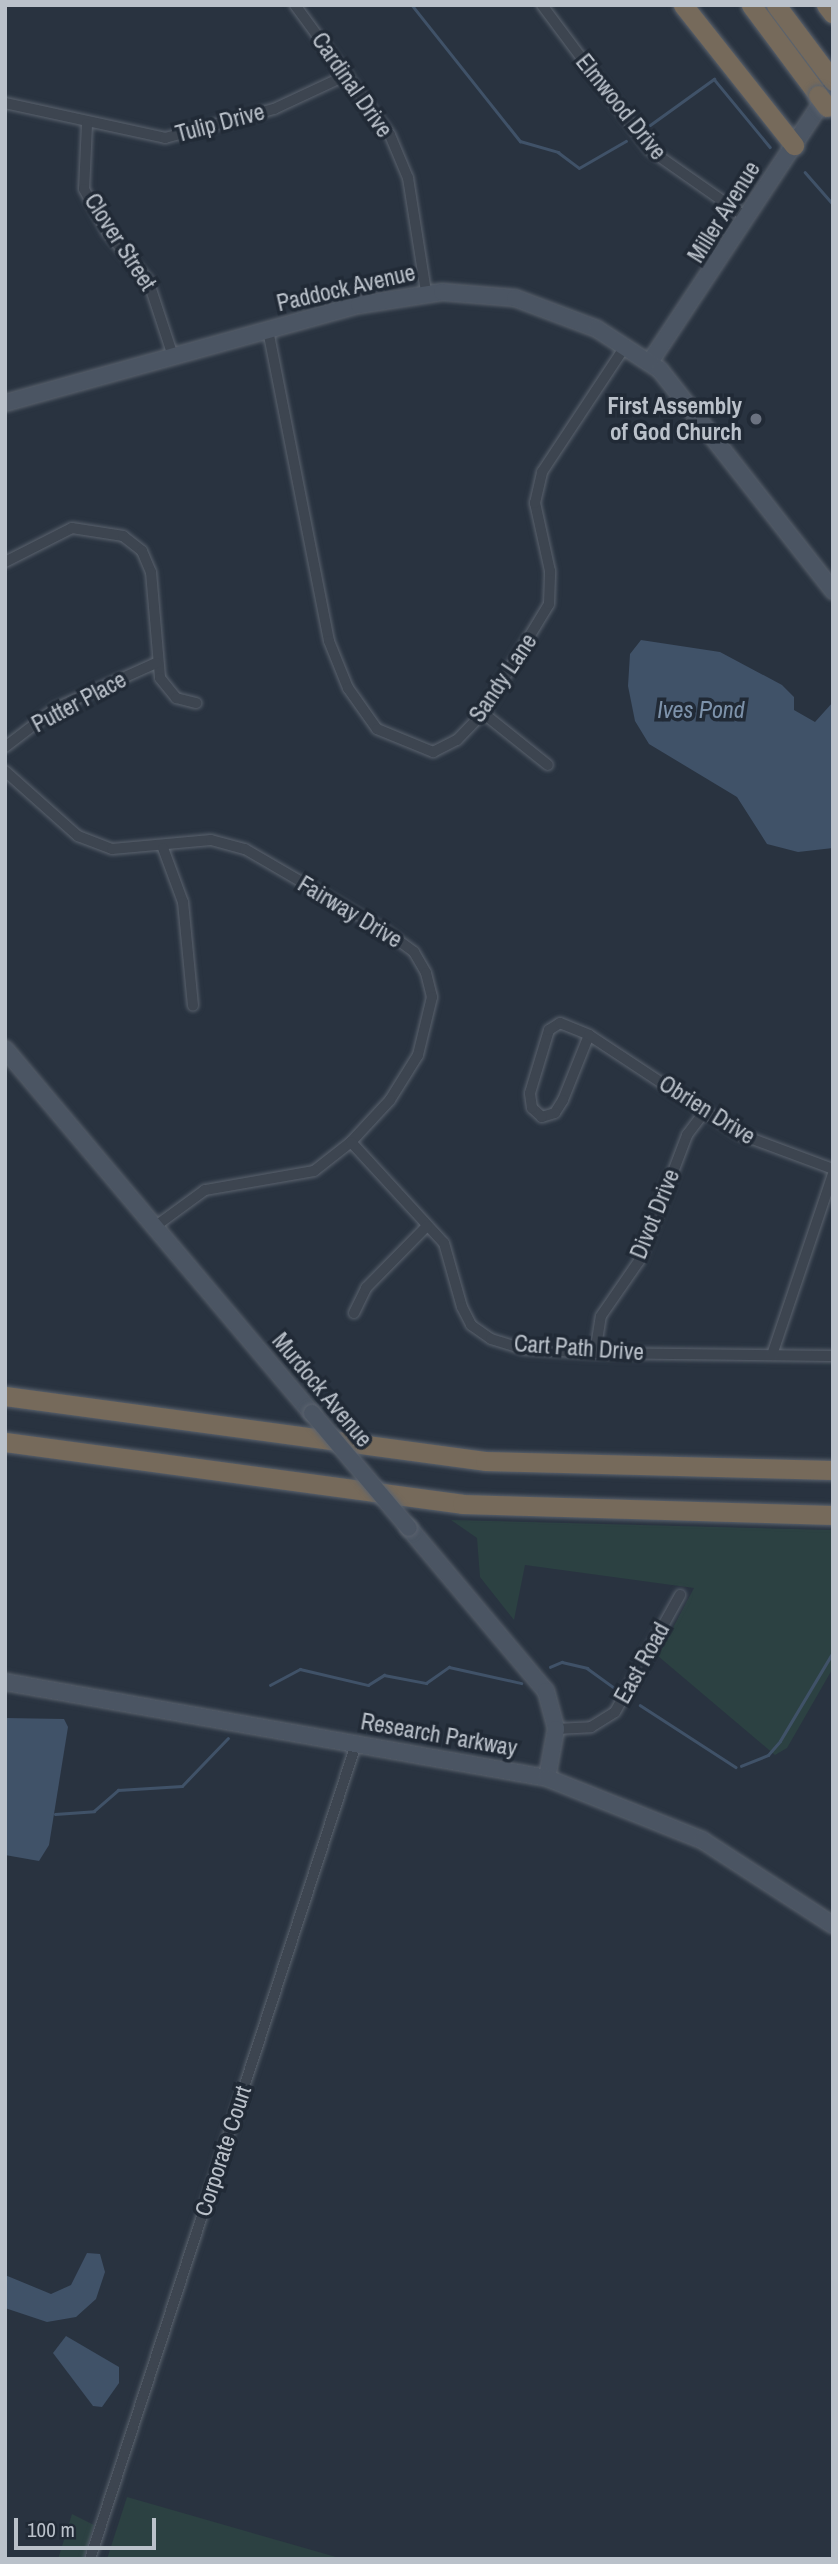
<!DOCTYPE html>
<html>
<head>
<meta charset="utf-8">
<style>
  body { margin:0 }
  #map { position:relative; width:838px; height:2564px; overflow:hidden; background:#293340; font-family:"Archivo Narrow",sans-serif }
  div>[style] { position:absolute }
  .green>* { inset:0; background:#2c4142 }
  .water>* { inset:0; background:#405268 }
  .stream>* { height:2.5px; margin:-1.25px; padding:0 1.25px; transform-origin:1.25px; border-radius:1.25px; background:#405268 }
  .roads { filter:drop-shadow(0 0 2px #5b636e) drop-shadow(0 0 2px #5b636e) }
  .street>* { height:10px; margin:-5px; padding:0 5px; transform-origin:5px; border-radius:5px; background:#3d4550 }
  .secondary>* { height:16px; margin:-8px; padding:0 8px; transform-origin:8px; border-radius:8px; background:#4b5563 }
  .highway>* { height:19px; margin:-9.5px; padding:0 9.5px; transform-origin:9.5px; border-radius:9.5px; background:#766a5b }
  .bridges { filter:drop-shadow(0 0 2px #5b636e) drop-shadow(0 0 2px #5b636e) }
  .secondary-bridge>* { height:16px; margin:-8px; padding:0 8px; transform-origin:8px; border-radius:8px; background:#4b5563 }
  .highway-bridge>* { height:19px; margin:-9.5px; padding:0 9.5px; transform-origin:9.5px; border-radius:9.5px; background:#766a5b }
  .dots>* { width:19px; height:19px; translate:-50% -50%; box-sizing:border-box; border:4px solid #212a36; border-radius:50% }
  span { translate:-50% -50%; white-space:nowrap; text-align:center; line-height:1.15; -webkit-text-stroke:7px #212a36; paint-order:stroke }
  .street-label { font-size:23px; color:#bac1ca }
  .poi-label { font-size:23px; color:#bac1ca; font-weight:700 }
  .right { translate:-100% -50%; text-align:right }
  .water-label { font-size:24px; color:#7d92aa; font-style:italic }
  .frame { position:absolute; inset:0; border:7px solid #bac1ca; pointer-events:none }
  .scale { position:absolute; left:14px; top:2518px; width:142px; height:32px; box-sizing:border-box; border:4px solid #bac1ca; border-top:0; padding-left:9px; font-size:21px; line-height:24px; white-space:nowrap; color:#bac1ca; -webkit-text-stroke:5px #212a36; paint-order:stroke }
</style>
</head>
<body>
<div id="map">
  <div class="green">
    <div style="clip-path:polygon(451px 1520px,833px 1530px,833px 1668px,787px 1748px,775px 1755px,658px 1656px,694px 1588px,525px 1565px,514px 1620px,480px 1577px,477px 1538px)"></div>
    <div style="clip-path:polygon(127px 2497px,343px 2559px,107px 2559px)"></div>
    <div style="clip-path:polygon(72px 2514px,94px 2525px,83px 2559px,58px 2559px)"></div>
  </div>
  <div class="water">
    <div style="clip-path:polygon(641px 640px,720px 652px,782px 685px,794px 697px,794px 710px,815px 722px,833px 702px,833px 848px,798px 852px,767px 844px,737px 797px,649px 744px,635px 721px,628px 686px,630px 654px)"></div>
    <div style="clip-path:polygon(5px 1718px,64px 1719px,68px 1727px,49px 1845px,39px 1861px,5px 1855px)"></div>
    <div style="clip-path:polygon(87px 2253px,100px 2254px,105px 2272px,96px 2299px,76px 2317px,47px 2322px,5px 2308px,5px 2275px,51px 2294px,71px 2285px)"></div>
    <div style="clip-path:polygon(66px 2336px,119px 2367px,119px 2383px,102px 2407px,93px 2406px,53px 2353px)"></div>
  </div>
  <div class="stream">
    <div style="left:412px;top:5px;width:174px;rotate:51.5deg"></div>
    <div style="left:520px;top:141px;width:40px;rotate:16deg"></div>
    <div style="left:558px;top:152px;width:26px;rotate:37deg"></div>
    <div style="left:579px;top:168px;width:54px;rotate:-29.9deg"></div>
    <div style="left:650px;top:125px;width:79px;rotate:-35.7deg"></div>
    <div style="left:714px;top:79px;width:88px;rotate:50.5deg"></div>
    <div style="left:805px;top:172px;width:43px;rotate:48.8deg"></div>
    <div style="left:550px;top:1667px;width:13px;rotate:-23deg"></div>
    <div style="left:562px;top:1662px;width:26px;rotate:13deg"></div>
    <div style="left:587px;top:1668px;width:36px;rotate:36deg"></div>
    <div style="left:270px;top:1685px;width:34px;rotate:-28deg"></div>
    <div style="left:300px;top:1669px;width:70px;rotate:13.2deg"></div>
    <div style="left:368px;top:1685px;width:19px;rotate:-32deg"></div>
    <div style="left:384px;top:1675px;width:43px;rotate:10.8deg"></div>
    <div style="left:426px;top:1683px;width:28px;rotate:-35deg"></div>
    <div style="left:449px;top:1667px;width:74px;rotate:12.5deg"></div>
    <div style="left:640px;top:1705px;width:114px;rotate:32.9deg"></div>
    <div style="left:741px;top:1766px;width:29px;rotate:-22deg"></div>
    <div style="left:768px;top:1755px;width:18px;rotate:-49deg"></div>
    <div style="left:780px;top:1741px;width:104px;rotate:-59.2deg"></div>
    <div style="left:55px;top:1814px;width:39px;rotate:-4deg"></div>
    <div style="left:94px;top:1811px;width:32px;rotate:-41deg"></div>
    <div style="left:118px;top:1790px;width:64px;rotate:-3.6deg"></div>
    <div style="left:182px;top:1786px;width:66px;rotate:-46.2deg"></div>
  </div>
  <div class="roads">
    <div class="street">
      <div style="left:295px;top:5px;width:161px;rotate:53.8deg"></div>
      <div style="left:390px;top:135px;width:47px;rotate:67.3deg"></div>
      <div style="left:408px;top:178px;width:115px;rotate:81deg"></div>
      <div style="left:542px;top:5px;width:181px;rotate:53.3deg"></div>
      <div style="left:650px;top:150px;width:118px;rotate:35deg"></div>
      <div style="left:5px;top:103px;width:164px;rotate:12.3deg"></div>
      <div style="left:165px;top:138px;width:113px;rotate:-14.9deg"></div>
      <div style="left:274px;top:109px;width:81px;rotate:-25deg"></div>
      <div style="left:87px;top:124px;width:65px;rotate:92.6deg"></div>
      <div style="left:84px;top:189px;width:49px;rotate:61.9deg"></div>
      <div style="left:107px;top:232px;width:63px;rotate:49.5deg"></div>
      <div style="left:148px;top:280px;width:83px;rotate:71.8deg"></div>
      <div style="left:268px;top:330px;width:317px;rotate:78.9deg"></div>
      <div style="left:329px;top:641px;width:51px;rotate:68deg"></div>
      <div style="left:348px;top:688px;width:50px;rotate:54.7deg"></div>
      <div style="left:377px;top:729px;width:61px;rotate:22.3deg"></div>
      <div style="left:433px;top:752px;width:27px;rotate:-27deg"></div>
      <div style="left:457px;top:740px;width:37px;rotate:-46deg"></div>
      <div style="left:483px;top:713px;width:127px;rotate:-58.8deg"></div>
      <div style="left:549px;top:604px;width:33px;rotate:-88deg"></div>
      <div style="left:550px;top:571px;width:70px;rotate:-102.4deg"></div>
      <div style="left:535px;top:503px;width:32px;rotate:-77deg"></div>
      <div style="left:542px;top:472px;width:152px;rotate:-56.5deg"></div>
      <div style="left:5px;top:562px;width:75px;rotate:-26.9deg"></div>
      <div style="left:72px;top:528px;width:52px;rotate:8.9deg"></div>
      <div style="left:123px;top:536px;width:24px;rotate:38deg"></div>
      <div style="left:142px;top:551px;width:23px;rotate:67deg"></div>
      <div style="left:151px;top:572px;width:106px;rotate:85.1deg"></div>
      <div style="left:160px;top:678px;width:26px;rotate:51deg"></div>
      <div style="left:176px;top:698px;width:21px;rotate:14deg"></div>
      <div style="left:483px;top:713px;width:83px;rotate:38.7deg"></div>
      <div style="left:5px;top:747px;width:64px;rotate:-37.4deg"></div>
      <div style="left:56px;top:708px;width:110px;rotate:-24.2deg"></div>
      <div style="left:5px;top:771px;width:98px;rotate:41.7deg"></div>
      <div style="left:78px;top:836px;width:36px;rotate:21deg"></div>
      <div style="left:112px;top:849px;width:99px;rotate:-5.2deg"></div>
      <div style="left:211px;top:840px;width:35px;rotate:15deg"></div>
      <div style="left:245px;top:849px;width:161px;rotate:30.2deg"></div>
      <div style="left:384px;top:930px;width:37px;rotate:36deg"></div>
      <div style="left:414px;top:952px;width:24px;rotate:60deg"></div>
      <div style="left:426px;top:973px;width:25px;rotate:76deg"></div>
      <div style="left:432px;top:997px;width:60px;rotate:103.6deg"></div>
      <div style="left:418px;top:1055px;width:53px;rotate:121.9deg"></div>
      <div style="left:390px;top:1100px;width:57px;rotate:132.9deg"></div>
      <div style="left:351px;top:1142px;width:47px;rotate:141.9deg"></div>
      <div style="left:314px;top:1171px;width:111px;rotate:170.1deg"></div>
      <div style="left:205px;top:1190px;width:64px;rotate:143.8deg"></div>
      <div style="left:163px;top:848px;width:58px;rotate:69.7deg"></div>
      <div style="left:183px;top:902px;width:104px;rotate:84.5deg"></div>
      <div style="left:589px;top:1035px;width:70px;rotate:111.8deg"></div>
      <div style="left:563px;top:1100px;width:15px;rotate:122deg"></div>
      <div style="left:555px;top:1113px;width:14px;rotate:163deg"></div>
      <div style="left:542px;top:1117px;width:13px;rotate:-138deg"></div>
      <div style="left:532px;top:1108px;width:15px;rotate:-98deg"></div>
      <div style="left:530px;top:1093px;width:66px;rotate:-73.2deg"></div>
      <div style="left:549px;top:1030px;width:13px;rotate:-32deg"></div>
      <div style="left:560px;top:1023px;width:31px;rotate:22deg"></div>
      <div style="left:589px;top:1035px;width:180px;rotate:33.4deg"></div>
      <div style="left:739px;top:1134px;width:100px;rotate:20.4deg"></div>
      <div style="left:351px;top:1142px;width:137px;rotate:47.4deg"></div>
      <div style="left:444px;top:1243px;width:66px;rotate:74.3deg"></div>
      <div style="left:462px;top:1307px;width:20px;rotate:63deg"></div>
      <div style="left:471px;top:1325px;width:24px;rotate:35deg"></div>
      <div style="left:491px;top:1339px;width:34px;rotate:17deg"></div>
      <div style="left:523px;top:1349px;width:72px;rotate:3.2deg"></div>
      <div style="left:595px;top:1353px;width:238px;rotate:0.7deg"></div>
      <div style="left:354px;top:1313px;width:28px;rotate:-64deg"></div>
      <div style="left:366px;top:1288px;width:87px;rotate:-45.5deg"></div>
      <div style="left:595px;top:1353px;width:37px;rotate:-81deg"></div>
      <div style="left:601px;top:1316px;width:67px;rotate:-55.4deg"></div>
      <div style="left:639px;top:1261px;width:135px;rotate:-69.1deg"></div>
      <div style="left:687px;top:1135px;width:26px;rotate:-53deg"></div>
      <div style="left:772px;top:1355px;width:191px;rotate:-71.4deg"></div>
      <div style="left:556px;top:1729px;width:35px;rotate:-3deg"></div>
      <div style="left:591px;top:1727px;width:28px;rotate:-32deg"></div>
      <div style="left:615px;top:1712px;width:134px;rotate:-60.9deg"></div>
      <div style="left:90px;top:2559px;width:857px;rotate:-71.92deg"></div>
    </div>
    <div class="secondary">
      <div style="left:650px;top:362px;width:332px;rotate:-56.5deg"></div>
      <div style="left:5px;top:403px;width:367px;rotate:-15.5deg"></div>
      <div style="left:359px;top:305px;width:84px;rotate:-8.9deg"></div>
      <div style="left:442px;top:292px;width:73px;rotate:4.7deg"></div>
      <div style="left:515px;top:298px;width:88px;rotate:20.7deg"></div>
      <div style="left:597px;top:329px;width:75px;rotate:33.1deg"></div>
      <div style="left:660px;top:370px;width:281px;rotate:51.9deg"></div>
      <div style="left:5px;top:1049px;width:476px;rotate:49.9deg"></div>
      <div style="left:409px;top:1528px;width:213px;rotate:50deg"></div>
      <div style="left:546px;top:1691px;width:39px;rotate:75deg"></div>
      <div style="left:556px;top:1729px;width:50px;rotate:100.4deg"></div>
      <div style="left:5px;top:1682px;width:550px;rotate:10.04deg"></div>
      <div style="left:547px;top:1778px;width:167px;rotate:21.8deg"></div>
      <div style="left:702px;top:1840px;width:156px;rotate:33deg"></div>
    </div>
    <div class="highway">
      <div style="left:683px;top:5px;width:179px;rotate:51.6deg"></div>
      <div style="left:751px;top:5px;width:112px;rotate:53.3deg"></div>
      <div style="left:776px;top:5px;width:95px;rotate:53.1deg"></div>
      <div style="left:826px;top:5px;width:11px;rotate:52deg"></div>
      <div style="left:5px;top:1396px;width:484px;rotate:7.7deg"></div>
      <div style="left:485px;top:1461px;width:348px;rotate:1.5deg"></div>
      <div style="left:5px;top:1442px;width:461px;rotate:7.7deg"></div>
      <div style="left:462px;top:1504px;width:371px;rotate:1.7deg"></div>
    </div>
  </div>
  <div class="bridges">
    <div class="secondary-bridge">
      <div style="left:312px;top:1413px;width:150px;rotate:49.9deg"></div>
    </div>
    <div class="highway-bridge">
      <div style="left:818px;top:95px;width:15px;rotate:53deg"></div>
    </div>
  </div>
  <div class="dots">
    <div style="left:756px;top:419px;background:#6b7280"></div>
  </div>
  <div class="street-label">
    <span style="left:352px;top:85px;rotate:55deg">Cardinal Drive</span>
    <span style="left:621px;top:107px;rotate:51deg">Elmwood Drive</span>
    <span style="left:220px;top:123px;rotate:-15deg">Tulip Drive</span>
    <span style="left:724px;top:212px;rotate:-58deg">Miller Avenue</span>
    <span style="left:120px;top:242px;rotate:57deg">Clover Street</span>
    <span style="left:346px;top:288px;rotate:-13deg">Paddock Avenue</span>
    <span style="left:503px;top:678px;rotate:-56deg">Sandy Lane</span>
    <span style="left:79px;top:702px;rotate:-28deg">Putter Place</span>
    <span style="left:350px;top:912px;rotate:31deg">Fairway Drive</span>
    <span style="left:707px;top:1110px;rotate:32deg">Obrien Drive</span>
    <span style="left:655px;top:1214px;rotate:-68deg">Divot Drive</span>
    <span style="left:579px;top:1348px;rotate:4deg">Cart Path Drive</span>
    <span style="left:322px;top:1390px;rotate:50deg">Murdock Avenue</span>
    <span style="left:642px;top:1663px;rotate:-61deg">East Road</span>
    <span style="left:439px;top:1735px;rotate:10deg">Research Parkway</span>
    <span style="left:223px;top:2151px;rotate:-72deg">Corporate Court</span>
  </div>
  <div class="poi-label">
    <span class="right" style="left:742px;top:419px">First Assembly<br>of God Church</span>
  </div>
  <div class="water-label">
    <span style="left:701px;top:710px">Ives Pond</span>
  </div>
  <div class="frame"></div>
  <div class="scale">100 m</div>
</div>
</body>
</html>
